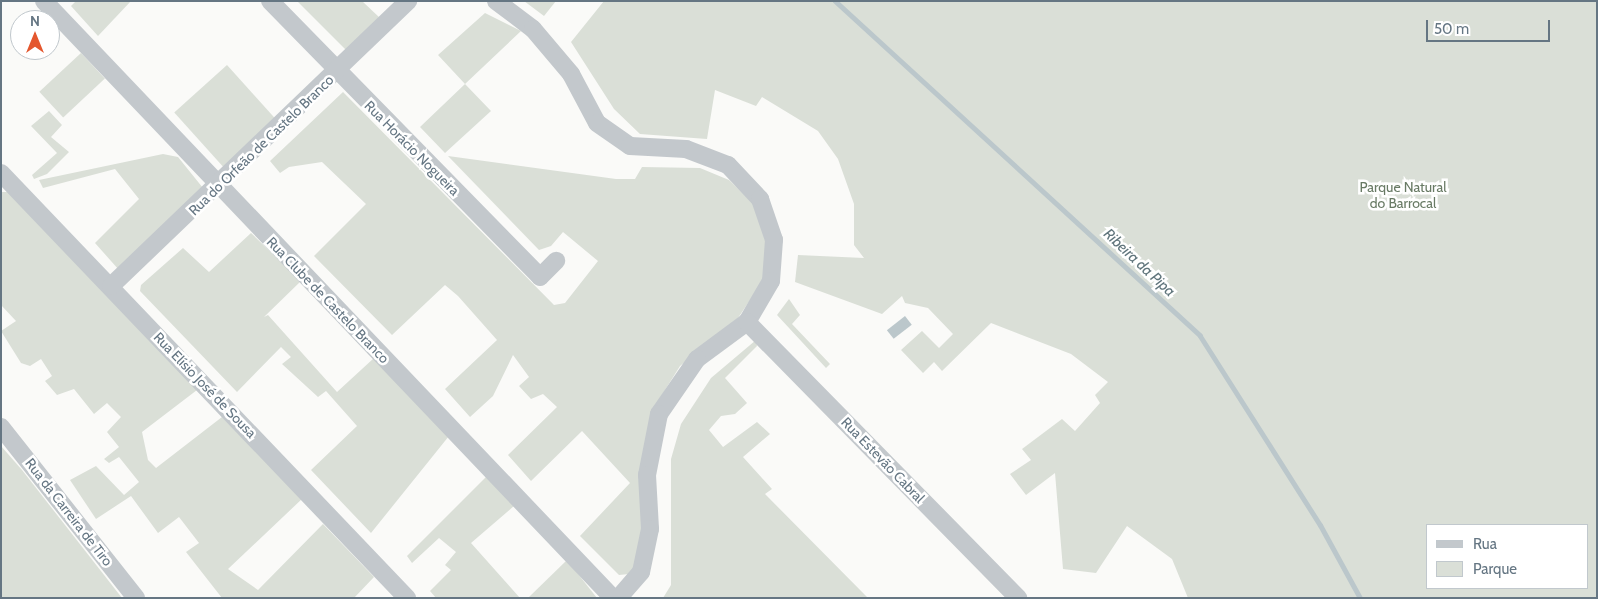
<!DOCTYPE html>
<html>
<head>
<meta charset="utf-8">
<style>
  body { margin:0 }
  #map { position:relative; width:1598px; height:599px; overflow:hidden; background:#fafaf8; font-family:Cabin,sans-serif }
  div>[style] { position:absolute }
  .green>* { inset:0; background:#dadfd7; transform-origin:0 0 }
  .water>* { inset:0; background:#bbc7cb; transform-origin:0 0 }
  .stream>* { height:5px; margin:-2.5px; padding:0 2.5px; transform-origin:2.5px; border-radius:2.5px; background:#bbc7cb }
  .minor>* { height:18px; margin:-9px; padding:0 9px; transform-origin:9px; border-radius:9px; background:#c3c8cc }
  span { translate:-50% -50%; white-space:nowrap; text-align:center; line-height:1.15; -webkit-text-stroke:5px #fff; paint-order:stroke }
  .street-label { font-size:14px; color:#657683 }
  .park-label { font-size:14px; color:#687a64 }
  .water-label { font-size:15px; color:#60757c; font-style:italic }
  .frame { position:absolute; inset:0; border:2px solid #657683; pointer-events:none }
  .legend { position:absolute; left:1426px; top:524px; width:162px; height:65px; box-sizing:border-box; background:#fff; border:1px solid #c1c8cd; margin:0; padding:6px 9px; list-style:none; font-size:15px; color:#657683 }
  .legend li { display:flex; align-items:center; gap:10px; height:25px }
  .legend b { width:25px; border:1px solid #c1c8cd }
  .north { position:absolute; left:10px; top:10px; width:50px; height:50px; box-sizing:border-box; background:#fff; border:1px solid #c1c8cd; border-radius:50%; rotate:0deg; font-size:14px; font-weight:700; line-height:20px; text-align:center; color:#657683 }
  .north::after { content:''; display:block; margin:auto; width:18px; height:22px; background:#e4572e; clip-path:polygon(50% 0,100% 100%,50% 72%,0 100%) }
  .scale { position:absolute; left:1426px; top:20px; width:124px; height:22px; box-sizing:border-box; border:2px solid #657683; border-top:0; padding-left:6px; font-size:15px; line-height:18px; white-space:nowrap; color:#657683; -webkit-text-stroke:4px #fff; paint-order:stroke }
</style>
</head>
<body>
<div id="map">
  <div class="green">
    <div style="clip-path:polygon(76px 1px,131px 1px,98px 36px,71px 6px)"></div>
    <div style="clip-path:polygon(297px 1px,362px 1px,380px 18px,347px 51px)"></div>
    <div style="clip-path:polygon(524px 1px,556px 1px,544px 16px)"></div>
    <div style="clip-path:polygon(evenodd,604px 1px,1597px 1px,1597px 598px,1188px 598px,1172px 559px,1127px 526px,1096px 573px,1063px 569px,1055px 473px,1026px 495px,1010px 474px,1031px 460px,1022px 449px,1062px 419px,1075px 431px,1100px 403px,1095px 395px,1108px 382px,1071px 354px,991px 323px,942px 371px,934px 362px,923px 373px,901px 350px,922px 331px,939px 348px,953px 334px,928px 308px,905px 303px,902px 296px,882px 314px,795px 282px,798px 255px,864px 258px,854px 245px,854px 204px,838px 159px,818px 131px,762px 97px,756px 106px,715px 90px,707px 139px,640px 134px,614px 109px,571px 42px,604px 1px,1427px 525px,1587px 525px,1587px 588px,1427px 588px,1427px 525px)"></div>
    <div style="clip-path:polygon(485px 13px,521px 31px,465px 84px,491px 111px,445px 153px,420px 127px,465px 84px,438px 55px)"></div>
    <div style="left:81px;top:53px;width:35px;height:57px;rotate:47deg"></div>
    <div style="left:227px;top:65px;width:73px;height:71px;rotate:48deg"></div>
    <div style="clip-path:polygon(343px 92px,554px 305px,565px 303px,598px 261px,563px 232px,551px 246px,539px 250px,448px 156px,616px 179px,635px 179px,642px 167px,700px 168px,729px 180px,754px 204px,767px 244px,766px 276px,738px 318px,680px 366px,655px 406px,640px 470px,643px 520px,636px 567px,629px 574px,619px 575px,580px 536px,630px 483px,582px 431px,531px 481px,508px 455px,557px 407px,543px 394px,531px 399px,519px 386px,529px 377px,513px 355px,493px 396px,470px 417px,445px 389px,497px 340px,458px 296px,445px 285px,392px 335px,314px 256px,366px 204px,322px 162px,289px 167px,280px 173px,270px 161px)"></div>
    <div style="clip-path:polygon(49px 111px,62px 125px,51px 137px,69px 152px,47px 174px,34px 179px,32px 175px,57px 153px,31px 126px)"></div>
    <div style="clip-path:polygon(163px 154px,178px 157px,203px 188px,119px 270px,95px 243px,139px 199px,115px 169px,43px 188px,39px 180px)"></div>
    <div style="clip-path:polygon(1px 192px,8px 192px,197px 390px,142px 432px,148px 460px,156px 468px,222px 417px,303px 498px,228px 569px,258px 590px,323px 524px,374px 577px,354px 598px,222px 598px,186px 552px,199px 543px,179px 517px,158px 533px,131px 496px,96px 519px,70px 480px,96px 466px,124px 495px,139px 482px,119px 457px,109px 463px,104px 459px,119px 447px,107px 432px,121px 417px,107px 403px,94px 414px,74px 389px,57px 395px,45px 381px,52px 376px,41px 359px,30px 366px,21px 363px,1px 331px,16px 321px,1px 305px)"></div>
    <div style="clip-path:polygon(251px 233px,301px 281px,264px 317px,268px 315px,337px 392px,374px 358px,449px 436px,371px 533px,311px 470px,357px 426px,326px 391px,318px 397px,282px 364px,291px 357px,281px 347px,237px 392px,140px 291px,141px 285px,183px 248px,209px 272px)"></div>
    <div style="clip-path:polygon(789px 299px,800px 315px,792px 324px,830px 364px,826px 368px,777px 315px)"></div>
    <div style="clip-path:polygon(756px 340px,757px 346px,725px 378px,747px 403px,735px 414px,721px 416px,709px 430px,723px 447px,757px 422px,770px 434px,743px 457px,772px 489px,765px 494px,868px 598px,663px 598px,671px 585px,671px 459px,681px 424px,711px 378px)"></div>
    <div style="clip-path:polygon(1px 446px,22px 470px,122px 598px,1px 598px)"></div>
    <div style="clip-path:polygon(487px 476px,514px 506px,471px 543px,520px 598px,436px 598px,430px 591px,451px 570px,445px 565px,456px 552px,439px 538px,412px 563px,407px 556px)"></div>
    <div style="clip-path:polygon(567px 560px,597px 598px,528px 598px)"></div>
  </div>
  <div class="water">
    <div style="left:905px;top:316px;width:11px;height:23px;rotate:52deg"></div>
  </div>
  <div class="stream">
    <div style="left:835px;top:1px;width:495px;rotate:42.5deg"></div>
    <div style="left:1200px;top:336px;width:224px;rotate:57.6deg"></div>
    <div style="left:1320px;top:525px;width:83px;rotate:61.3deg"></div>
  </div>
  <div class="minor">
    <div style="left:44px;top:1px;width:825px;rotate:46.38deg"></div>
    <div style="left:270px;top:1px;width:386px;rotate:45.6deg"></div>
    <div style="left:540px;top:277px;width:23px;rotate:-45deg"></div>
    <div style="left:496px;top:1px;width:46px;rotate:37.1deg"></div>
    <div style="left:533px;top:29px;width:59px;rotate:49.8deg"></div>
    <div style="left:571px;top:74px;width:55px;rotate:62deg"></div>
    <div style="left:597px;top:123px;width:40px;rotate:34.9deg"></div>
    <div style="left:630px;top:146px;width:56px;rotate:3.1deg"></div>
    <div style="left:686px;top:149px;width:45px;rotate:20.9deg"></div>
    <div style="left:728px;top:165px;width:47px;rotate:46.7deg"></div>
    <div style="left:760px;top:199px;width:43px;rotate:71.1deg"></div>
    <div style="left:774px;top:240px;width:41px;rotate:94.2deg"></div>
    <div style="left:771px;top:281px;width:48px;rotate:120.3deg"></div>
    <div style="left:747px;top:322px;width:62px;rotate:143.5deg"></div>
    <div style="left:697px;top:359px;width:67px;rotate:124.6deg"></div>
    <div style="left:659px;top:414px;width:62px;rotate:101.1deg"></div>
    <div style="left:647px;top:475px;width:54px;rotate:86.8deg"></div>
    <div style="left:650px;top:529px;width:44px;rotate:101.8deg"></div>
    <div style="left:641px;top:572px;width:35px;rotate:131deg"></div>
    <div style="left:1px;top:173px;width:588px;rotate:46.31deg"></div>
    <div style="left:111px;top:286px;width:412px;rotate:-43.8deg"></div>
    <div style="left:747px;top:322px;width:387px;rotate:45.5deg"></div>
    <div style="left:1px;top:427px;width:218px;rotate:51.7deg"></div>
  </div>
  <div class="street-label">
    <span style="left:261px;top:145px;rotate:-44deg">Rua do Orfeão de Castelo Branco</span>
    <span style="left:412px;top:148px;rotate:45deg">Rua Horácio Nogueira</span>
    <span style="left:328px;top:300px;rotate:46deg">Rua Clube de Castelo Branco</span>
    <span style="left:205px;top:385px;rotate:46deg">Rua Elísio José de Sousa</span>
    <span style="left:883px;top:460px;rotate:46deg">Rua Estevão Cabral</span>
    <span style="left:69px;top:512px;rotate:52deg">Rua da Carreira de Tiro</span>
  </div>
  <div class="park-label">
    <span style="left:1403px;top:195px">Parque Natural<br>do Barrocal</span>
  </div>
  <div class="water-label">
    <span style="left:1139px;top:263px;rotate:43deg">Ribeira da Pipa</span>
  </div>
  <div class="frame"></div>
  <ul class="legend">
  <li><b style="height:6px;background:#c3c8cc"></b>Rua</li>
  <li><b style="height:14px;background:#dadfd7"></b>Parque</li>
  </ul>
  <div class="north">N</div>
  <div class="scale">50 m</div>
</div>
</body>
</html>
